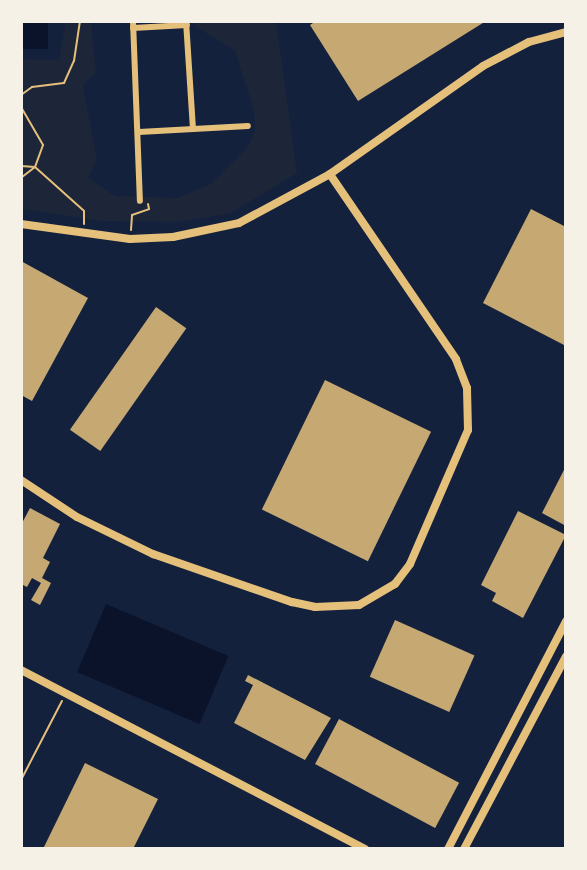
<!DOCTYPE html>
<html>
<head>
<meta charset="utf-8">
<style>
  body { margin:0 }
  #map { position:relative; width:587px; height:870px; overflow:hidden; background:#14213d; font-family:Cabin,sans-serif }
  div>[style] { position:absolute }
  .green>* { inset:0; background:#1d2539 }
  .water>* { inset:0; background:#0b132b; transform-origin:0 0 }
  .building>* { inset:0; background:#c6a872; transform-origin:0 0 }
  .path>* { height:2px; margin:-1px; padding:0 1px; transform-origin:1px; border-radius:1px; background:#e5c07b }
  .minor>* { height:6px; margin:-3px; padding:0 3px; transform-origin:3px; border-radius:3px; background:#e5c07b }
  .tertiary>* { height:8px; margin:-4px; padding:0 4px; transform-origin:4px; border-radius:4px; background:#e5c07b }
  span { translate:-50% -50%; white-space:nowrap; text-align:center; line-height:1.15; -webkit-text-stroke:5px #f6f1e7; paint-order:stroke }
  .frame { position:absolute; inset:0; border:23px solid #f6f1e7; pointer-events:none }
</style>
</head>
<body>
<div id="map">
  <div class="green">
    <div style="clip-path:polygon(66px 21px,91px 21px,96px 72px,83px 86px,97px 160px,88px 178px,115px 196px,178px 198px,211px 184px,247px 148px,255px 131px,254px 110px,235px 51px,195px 26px,195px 21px,276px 21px,297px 173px,231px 213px,178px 222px,102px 221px,21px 209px,21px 59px,59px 60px)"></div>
  </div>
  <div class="water">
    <div style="left:21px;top:21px;width:27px;height:28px"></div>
    <div style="left:106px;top:604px;width:133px;height:74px;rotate:23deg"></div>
  </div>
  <div class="building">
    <div style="clip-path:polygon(316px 21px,486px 21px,358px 101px,310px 25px)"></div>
    <div style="clip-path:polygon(531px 209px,566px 227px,566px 346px,483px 303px)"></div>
    <div style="clip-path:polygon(21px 261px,88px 298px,32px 401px,21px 395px)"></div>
    <div style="left:156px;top:307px;width:37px;height:150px;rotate:35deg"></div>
    <div style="left:325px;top:380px;width:118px;height:144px;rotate:26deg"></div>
    <div style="clip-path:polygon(566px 466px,566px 526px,542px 513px)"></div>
    <div style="clip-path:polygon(30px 508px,60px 524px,43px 558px,50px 562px,42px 578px,51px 583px,40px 605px,31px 600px,41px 583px,32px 578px,27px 587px,21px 584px,21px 525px)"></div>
    <div style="clip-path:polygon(518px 511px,566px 535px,523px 618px,492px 601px,496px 593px,481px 585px)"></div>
    <div style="left:395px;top:620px;width:87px;height:62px;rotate:24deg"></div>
    <div style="clip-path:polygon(248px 675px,331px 718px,305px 760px,234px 723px,253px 685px,245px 681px)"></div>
    <div style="left:339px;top:719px;width:136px;height:51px;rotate:28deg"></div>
    <div style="clip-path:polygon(85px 763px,158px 799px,133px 849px,43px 849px)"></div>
  </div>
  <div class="path">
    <div style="left:21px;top:95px;width:14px;rotate:-36deg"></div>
    <div style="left:32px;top:87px;width:32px;rotate:-7deg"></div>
    <div style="left:64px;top:83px;width:24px;rotate:-66deg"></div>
    <div style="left:74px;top:61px;width:40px;rotate:-81.5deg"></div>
    <div style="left:21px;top:107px;width:44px;rotate:59.9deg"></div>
    <div style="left:43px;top:145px;width:23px;rotate:110deg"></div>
    <div style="left:35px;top:167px;width:18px;rotate:142deg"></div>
    <div style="left:21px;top:166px;width:14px;rotate:4deg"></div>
    <div style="left:35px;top:167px;width:66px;rotate:41.9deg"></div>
    <div style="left:84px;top:211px;width:13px;rotate:90deg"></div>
    <div style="left:131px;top:230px;width:15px;rotate:-86deg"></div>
    <div style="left:132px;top:215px;width:18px;rotate:-19deg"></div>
    <div style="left:149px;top:209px;width:5px;rotate:-101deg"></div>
    <div style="left:21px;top:780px;width:89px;rotate:-62.6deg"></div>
  </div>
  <div class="minor">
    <div style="left:133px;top:21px;width:180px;rotate:87.8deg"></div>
    <div style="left:186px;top:21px;width:108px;rotate:86.3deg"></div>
    <div style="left:133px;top:28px;width:54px;rotate:-3.2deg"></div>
    <div style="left:139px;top:132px;width:109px;rotate:-3.2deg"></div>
  </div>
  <div class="tertiary">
    <div style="left:21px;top:224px;width:110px;rotate:7.8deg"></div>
    <div style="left:130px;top:239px;width:43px;rotate:-2.7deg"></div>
    <div style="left:173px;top:237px;width:67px;rotate:-12deg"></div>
    <div style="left:239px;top:223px;width:103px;rotate:-28.3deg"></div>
    <div style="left:330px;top:174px;width:187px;rotate:-35.2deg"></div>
    <div style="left:483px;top:66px;width:52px;rotate:-27.6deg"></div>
    <div style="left:529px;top:42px;width:38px;rotate:-15deg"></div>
    <div style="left:21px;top:480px;width:67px;rotate:33.5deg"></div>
    <div style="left:77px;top:517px;width:85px;rotate:26deg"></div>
    <div style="left:153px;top:554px;width:147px;rotate:19.1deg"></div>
    <div style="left:292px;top:602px;width:24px;rotate:12deg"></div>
    <div style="left:315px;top:607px;width:44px;rotate:-2.6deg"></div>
    <div style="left:359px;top:605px;width:42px;rotate:-30.3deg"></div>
    <div style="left:395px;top:584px;width:25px;rotate:-53deg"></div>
    <div style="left:410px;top:564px;width:146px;rotate:-66.6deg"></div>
    <div style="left:468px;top:430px;width:42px;rotate:-91.4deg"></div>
    <div style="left:467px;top:388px;width:31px;rotate:-111deg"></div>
    <div style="left:456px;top:359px;width:224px;rotate:-124.3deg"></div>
    <div style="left:21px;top:670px;width:388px;rotate:27.5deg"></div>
    <div style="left:448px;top:849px;width:257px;rotate:-62.6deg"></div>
    <div style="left:464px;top:849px;width:218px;rotate:-62.1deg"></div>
  </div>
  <div class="frame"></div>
</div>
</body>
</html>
